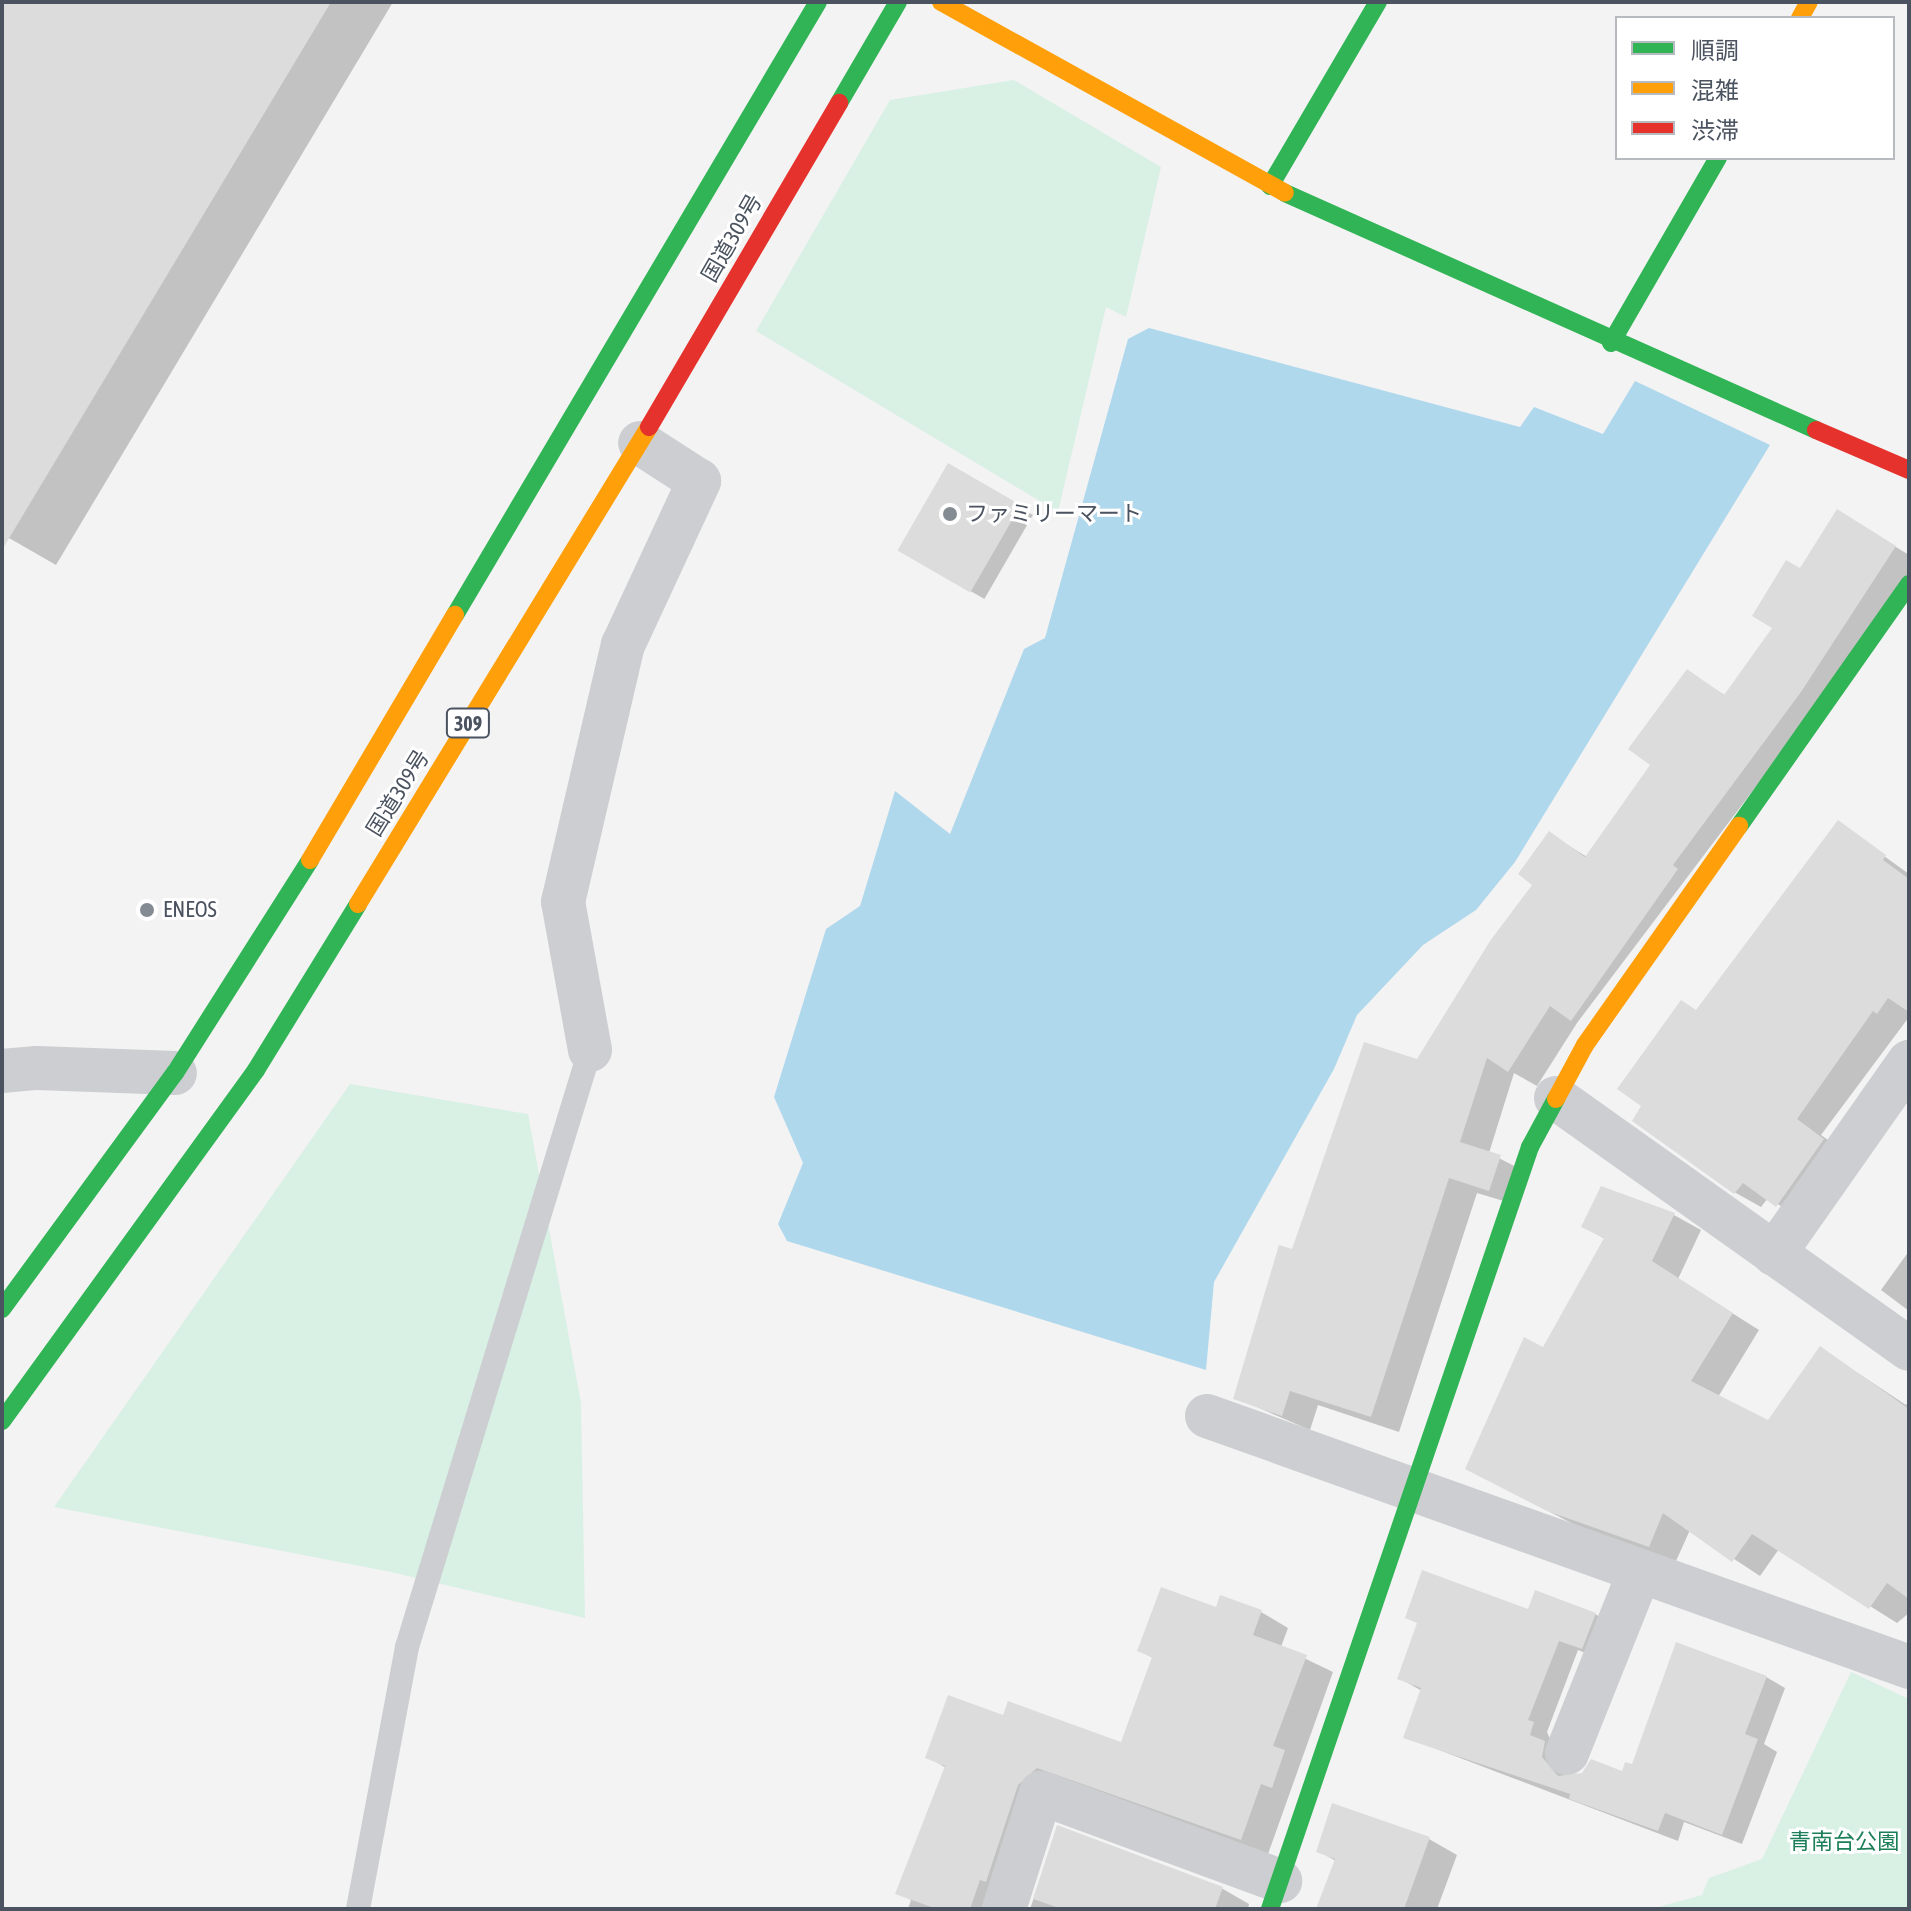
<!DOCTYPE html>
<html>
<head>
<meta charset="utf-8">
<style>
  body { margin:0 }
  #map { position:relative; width:1911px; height:1911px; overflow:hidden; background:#f3f3f3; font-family:"Asap Condensed","Noto Sans JP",sans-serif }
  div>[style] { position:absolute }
  .green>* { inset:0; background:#d9f0e5 }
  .water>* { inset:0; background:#b0d8ec }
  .shadow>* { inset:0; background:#0003; transform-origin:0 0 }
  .building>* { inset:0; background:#dcdcdd; transform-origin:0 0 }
  .lane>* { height:24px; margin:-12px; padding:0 12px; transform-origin:12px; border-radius:12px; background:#cdced1 }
  .street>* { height:44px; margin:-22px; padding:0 22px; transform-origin:22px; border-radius:22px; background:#cdced1 }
  .fast>* { height:18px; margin:-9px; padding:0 9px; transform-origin:9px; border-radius:9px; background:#30b455 }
  .slow>* { height:18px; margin:-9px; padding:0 9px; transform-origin:9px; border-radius:9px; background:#ff9f0a }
  .jam>* { height:18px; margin:-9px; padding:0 9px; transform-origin:9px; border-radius:9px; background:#e5322d }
  .dots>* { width:22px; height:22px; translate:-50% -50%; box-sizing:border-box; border:4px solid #fff; border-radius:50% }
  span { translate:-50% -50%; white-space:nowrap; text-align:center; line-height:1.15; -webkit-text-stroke:6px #fff; paint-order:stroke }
  .shield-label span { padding:2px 6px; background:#fff; border:2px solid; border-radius:6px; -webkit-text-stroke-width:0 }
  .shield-label { font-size:20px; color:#4a535f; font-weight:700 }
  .street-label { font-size:22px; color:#4a535f }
  .poi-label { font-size:22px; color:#4a535f }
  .left { translate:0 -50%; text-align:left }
  .park-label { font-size:22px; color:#1c7f58 }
  .frame { position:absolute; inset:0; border:4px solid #4a535f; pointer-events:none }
  .legend { position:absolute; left:1615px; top:16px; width:280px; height:144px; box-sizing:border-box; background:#fff; border:2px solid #b7babf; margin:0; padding:10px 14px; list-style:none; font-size:24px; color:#4a535f }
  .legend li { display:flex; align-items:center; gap:16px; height:40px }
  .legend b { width:40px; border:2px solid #b7babf }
</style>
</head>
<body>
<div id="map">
  <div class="green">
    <div style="clip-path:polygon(1014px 80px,1161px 167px,1126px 317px,1106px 307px,1058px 512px,756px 331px,890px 100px)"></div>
    <div style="clip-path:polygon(350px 1084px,528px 1114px,581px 1403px,585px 1618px,391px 1572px,54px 1507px)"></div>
    <div style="clip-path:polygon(1851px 1672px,1909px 1699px,1909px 1909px,1651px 1909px,1702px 1895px,1709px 1878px,1762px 1859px)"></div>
  </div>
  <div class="water">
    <div style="clip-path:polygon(1149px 328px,1520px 427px,1534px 407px,1603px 434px,1635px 381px,1770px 445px,1515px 862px,1476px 910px,1423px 945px,1357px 1015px,1334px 1069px,1214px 1282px,1206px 1370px,787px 1241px,778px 1224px,803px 1163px,774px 1097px,826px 929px,860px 906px,895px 791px,950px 834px,1024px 649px,1045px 638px,1128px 339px)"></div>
  </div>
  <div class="shadow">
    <div style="clip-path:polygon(2px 2px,393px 2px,56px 565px,2px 534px)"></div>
    <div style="left:948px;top:466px;width:98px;height:97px;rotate:30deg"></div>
    <div style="clip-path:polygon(1865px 528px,1909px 555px,1909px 584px,1577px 1023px,1537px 1086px,1514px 1073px,1489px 1153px,1528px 1173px,1517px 1205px,1477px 1193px,1399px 1432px,1318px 1405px,1310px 1430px,1236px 1398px,1293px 1251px,1535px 884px,1550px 834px,1587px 857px,1653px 765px,1687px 671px,1726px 696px,1775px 628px,1801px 571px)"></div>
    <div style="clip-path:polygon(1838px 823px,1909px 874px,1909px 1017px,1821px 1135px,1849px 1155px,1803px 1220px,1768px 1198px,1761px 1207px,1736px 1193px,1634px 1121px,1696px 1011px)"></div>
    <div style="clip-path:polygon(1674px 1215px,1701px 1230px,1678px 1279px,1759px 1330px,1718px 1397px,1768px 1422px,1820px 1348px,1906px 1405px,1909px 1401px,1909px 1613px,1897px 1623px,1779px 1549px,1760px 1576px,1690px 1530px,1676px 1561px,1577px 1526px,1494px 1483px,1544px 1350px,1605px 1239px,1584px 1227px)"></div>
    <div style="clip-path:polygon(1909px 1251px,1909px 1311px,1881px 1290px)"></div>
    <div style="clip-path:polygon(1217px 1609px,1261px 1612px,1288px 1628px,1281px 1647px,1333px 1672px,1268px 1854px,1064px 1783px,1009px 1909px,908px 1909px,911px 1900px,898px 1893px,946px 1768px,928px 1757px,1004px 1717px,1123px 1745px,1153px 1658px,1140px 1651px)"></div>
    <div style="clip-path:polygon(1529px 1612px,1595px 1614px,1614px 1625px,1601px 1659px,1578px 1650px,1547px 1732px,1567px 1777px,1623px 1773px,1766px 1677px,1785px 1688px,1764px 1744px,1777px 1752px,1742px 1844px,1684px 1822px,1678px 1841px,1405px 1737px,1422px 1691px,1399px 1678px,1419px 1624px,1407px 1617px)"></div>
    <div style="clip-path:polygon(1058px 1828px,1223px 1889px,1249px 1904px,1248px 1909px,1030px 1909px)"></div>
    <div style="clip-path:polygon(1429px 1839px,1457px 1855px,1437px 1909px,1318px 1909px,1336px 1861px,1318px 1851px)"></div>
  </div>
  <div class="building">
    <div style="clip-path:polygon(2px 2px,331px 2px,2px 550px)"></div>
    <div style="left:948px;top:463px;width:84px;height:101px;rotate:30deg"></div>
    <div style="clip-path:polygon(1837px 509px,1896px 546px,1801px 692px,1673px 865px,1678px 869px,1571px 1021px,1550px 1006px,1508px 1072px,1487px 1058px,1460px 1142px,1501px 1155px,1489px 1191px,1449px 1178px,1371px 1417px,1290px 1391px,1282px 1416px,1233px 1399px,1279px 1245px,1292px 1249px,1364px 1042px,1417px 1059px,1490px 941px,1532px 885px,1518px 874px,1549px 831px,1585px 857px,1650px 765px,1628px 749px,1687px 669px,1724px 695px,1772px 628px,1752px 616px,1786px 560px,1800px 568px)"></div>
    <div style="clip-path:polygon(1838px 820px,1886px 855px,1883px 860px,1909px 879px,1909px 1012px,1888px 998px,1877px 1014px,1873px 1011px,1797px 1119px,1824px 1139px,1776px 1207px,1743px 1183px,1734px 1194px,1632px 1121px,1641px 1106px,1617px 1089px,1681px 1000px,1696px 1010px)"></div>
    <div style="clip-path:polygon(1601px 1186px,1675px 1213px,1652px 1261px,1733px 1313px,1691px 1381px,1768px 1420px,1820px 1346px,1909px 1409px,1909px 1599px,1887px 1583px,1869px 1609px,1752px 1534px,1732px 1562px,1663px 1513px,1649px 1547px,1547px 1511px,1465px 1469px,1524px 1337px,1543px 1347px,1604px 1238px,1581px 1227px)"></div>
    <div style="clip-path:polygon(1422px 1570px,1528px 1609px,1535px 1590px,1596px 1613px,1582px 1649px,1559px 1641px,1528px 1720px,1534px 1722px,1530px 1735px,1545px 1741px,1542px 1757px,1558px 1776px,1582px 1773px,1591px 1759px,1622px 1771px,1625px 1762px,1632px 1764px,1676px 1642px,1767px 1676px,1745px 1734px,1758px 1739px,1722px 1835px,1665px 1813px,1658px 1831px,1569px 1799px,1570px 1794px,1403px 1738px,1421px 1688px,1397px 1679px,1417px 1623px,1405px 1618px)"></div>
    <div style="clip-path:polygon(1161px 1587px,1216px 1607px,1220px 1595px,1262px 1610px,1253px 1635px,1307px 1655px,1273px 1746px,1285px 1750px,1272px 1788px,1261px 1784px,1241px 1840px,1037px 1768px,1018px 1785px,986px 1882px,980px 1880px,970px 1909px,937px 1909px,895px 1894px,945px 1766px,925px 1758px,948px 1695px,1003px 1715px,1008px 1701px,1121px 1742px,1152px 1657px,1137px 1651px)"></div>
    <div style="clip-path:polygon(1332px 1803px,1430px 1837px,1404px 1909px,1316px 1909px,1335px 1859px,1316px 1852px)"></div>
    <div style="clip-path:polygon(1057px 1825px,1223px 1887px,1215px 1909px,1062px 1909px,1033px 1899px)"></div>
  </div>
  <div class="lane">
    <div style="left:358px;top:1909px;width:267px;rotate:-79.4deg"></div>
    <div style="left:407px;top:1647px;width:624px;rotate:-72.96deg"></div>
  </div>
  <div class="street">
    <div style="left:590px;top:1050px;width:150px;rotate:-100.3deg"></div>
    <div style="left:563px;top:902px;width:264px;rotate:-76.9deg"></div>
    <div style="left:623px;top:645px;width:181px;rotate:-65.1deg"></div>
    <div style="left:699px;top:481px;width:70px;rotate:-147.2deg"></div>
    <div style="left:2px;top:1071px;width:35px;rotate:-5deg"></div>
    <div style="left:37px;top:1068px;width:138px;rotate:2.1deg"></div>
    <div style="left:1556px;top:1098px;width:433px;rotate:35.4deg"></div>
    <div style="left:1774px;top:1254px;width:235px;rotate:-54.9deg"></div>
    <div style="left:1207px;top:1416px;width:746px;rotate:19.67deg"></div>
    <div style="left:1567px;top:1753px;width:194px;rotate:-68.2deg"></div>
    <div style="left:1004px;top:1909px;width:122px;rotate:-72.3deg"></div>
    <div style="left:1041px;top:1793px;width:255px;rotate:20.2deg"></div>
  </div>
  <div class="fast">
    <div style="left:839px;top:103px;width:117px;rotate:-59.7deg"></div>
    <div style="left:1270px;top:186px;width:213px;rotate:-59.6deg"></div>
    <div style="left:1285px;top:193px;width:581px;rotate:24.05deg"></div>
    <div style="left:1611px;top:343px;width:214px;rotate:-60deg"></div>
    <div style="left:455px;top:615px;width:712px;rotate:-59.37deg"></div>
    <div style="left:1739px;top:826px;width:296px;rotate:-54.9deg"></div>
    <div style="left:2px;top:1309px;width:293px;rotate:-53.8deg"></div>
    <div style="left:175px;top:1073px;width:252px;rotate:-57.6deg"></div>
    <div style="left:2px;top:1421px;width:433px;rotate:-54.1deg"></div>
    <div style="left:256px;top:1070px;width:195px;rotate:-58.4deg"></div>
    <div style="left:1270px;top:1909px;width:805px;rotate:-71.16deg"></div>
    <div style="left:1530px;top:1147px;width:55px;rotate:-61.6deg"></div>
  </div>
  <div class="slow">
    <div style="left:941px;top:2px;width:393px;rotate:29deg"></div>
    <div style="left:1800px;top:18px;width:18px;rotate:-61deg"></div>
    <div style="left:310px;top:860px;width:285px;rotate:-59.4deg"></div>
    <div style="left:358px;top:904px;width:559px;rotate:-58.61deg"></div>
    <div style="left:1556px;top:1099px;width:61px;rotate:-61.8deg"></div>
    <div style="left:1585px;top:1045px;width:268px;rotate:-54.9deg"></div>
  </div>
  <div class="jam">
    <div style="left:649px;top:427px;width:376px;rotate:-59.6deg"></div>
    <div style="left:1816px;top:430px;width:101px;rotate:23.3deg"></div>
  </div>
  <div class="dots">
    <div style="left:950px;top:514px;background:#858b93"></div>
    <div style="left:147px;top:910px;background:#858b93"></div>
  </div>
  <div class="shield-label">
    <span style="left:468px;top:723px">309</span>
  </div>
  <div class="street-label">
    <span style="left:732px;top:238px;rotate:-60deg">国道309号</span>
    <span style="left:398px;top:793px;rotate:-58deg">国道309号</span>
  </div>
  <div class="poi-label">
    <span class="left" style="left:966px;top:514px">ファミリーマート</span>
    <span class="left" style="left:163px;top:910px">ENEOS</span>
  </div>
  <div class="park-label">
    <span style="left:1844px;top:1842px">青南台公園</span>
  </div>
  <div class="frame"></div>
  <ul class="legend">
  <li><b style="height:10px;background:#30b455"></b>順調</li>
  <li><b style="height:10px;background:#ff9f0a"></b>混雑</li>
  <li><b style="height:10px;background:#e5322d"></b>渋滞</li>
  </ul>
</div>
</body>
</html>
